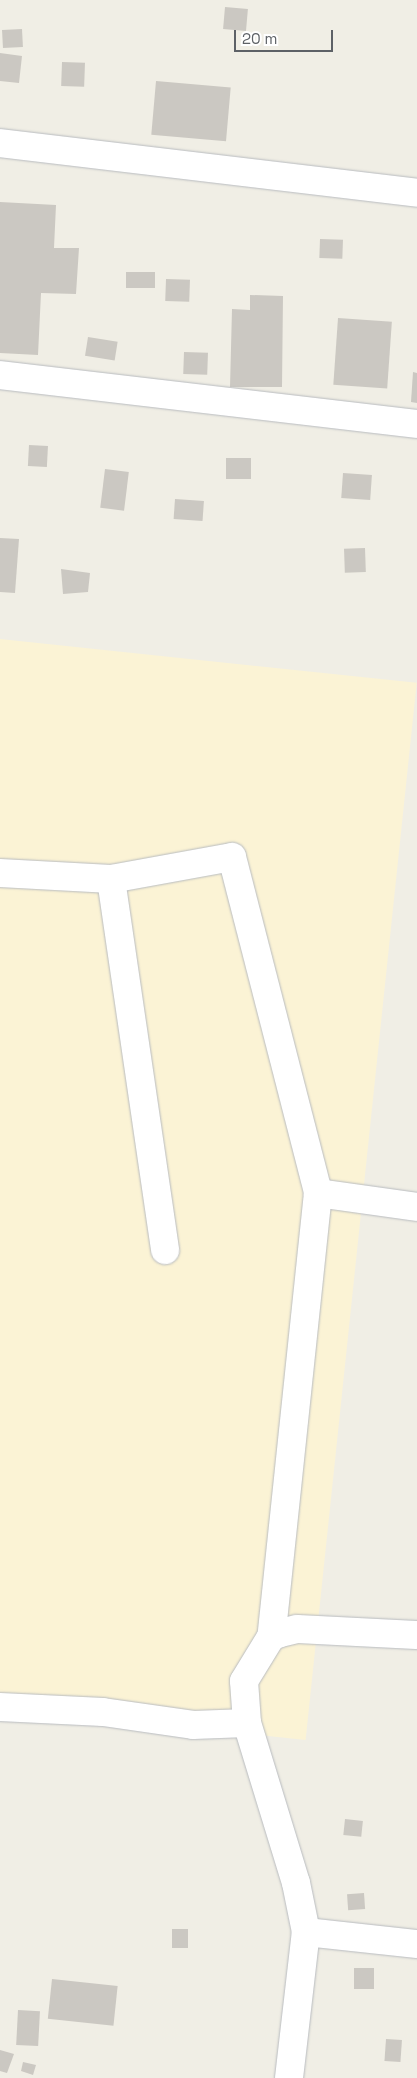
<!DOCTYPE html>
<html>
<head>
<meta charset="utf-8">
<style>
  body { margin:0 }
  #map { position:relative; width:417px; height:2078px; overflow:hidden; background:#f0eee5; font-family:"Space Grotesk",sans-serif }
  div>[style] { position:absolute }
  .sand>* { inset:0; background:#fbf3d5; transform-origin:0 0 }
  .building>* { inset:0; background:#cbc8c2; transform-origin:0 0 }
  .roads { filter:drop-shadow(0 0 1px #b8bbbf) drop-shadow(0 0 1px #b8bbbf) }
  .minor>* { height:28px; margin:-14px; padding:0 14px; transform-origin:14px; border-radius:14px; background:#fff }
  span { translate:-50% -50%; white-space:nowrap; text-align:center; line-height:1.15; -webkit-text-stroke:4.5px #fff; paint-order:stroke }
  .scale { position:absolute; left:234px; top:30px; width:99px; height:22px; box-sizing:border-box; border:2px solid #5d6166; border-top:0; padding-left:6px; font-size:15px; line-height:18px; white-space:nowrap; color:#5d6166; -webkit-text-stroke:4px #fff; paint-order:stroke }
</style>
</head>
<body>
<div id="map">
  <div class="sand">
    <div style="left:0;top:639px;width:419px;height:1063px;rotate:6deg"></div>
  </div>
  <div class="building">
    <div style="left:225px;top:7px;width:23px;height:22px;rotate:5deg"></div>
    <div style="left:22px;top:29px;width:18px;height:20px;rotate:87deg"></div>
    <div style="clip-path:polygon(0 53px,22px 56px,19px 83px,0 81px)"></div>
    <div style="left:62px;top:62px;width:23px;height:24px;rotate:2deg"></div>
    <div style="left:156px;top:81px;width:75px;height:54px;rotate:5deg"></div>
    <div style="clip-path:polygon(0 202px,56px 205px,54px 248px,79px 248px,76px 294px,41px 293px,38px 355px,0 353px)"></div>
    <div style="left:320px;top:239px;width:23px;height:19px;rotate:2deg"></div>
    <div style="left:126px;top:272px;width:29px;height:16px"></div>
    <div style="left:166px;top:279px;width:24px;height:22px;rotate:2deg"></div>
    <div style="clip-path:polygon(250px 295px,283px 296px,282px 387px,230px 387px,232px 309px,250px 310px)"></div>
    <div style="left:338px;top:318px;width:54px;height:67px;rotate:4deg"></div>
    <div style="left:88px;top:337px;width:30px;height:19px;rotate:9deg"></div>
    <div style="left:184px;top:352px;width:24px;height:22px;rotate:2deg"></div>
    <div style="clip-path:polygon(413px 372px,417px 373px,417px 403px,411px 402px)"></div>
    <div style="left:29px;top:445px;width:19px;height:21px;rotate:3deg"></div>
    <div style="left:226px;top:458px;width:25px;height:21px"></div>
    <div style="left:105px;top:469px;width:24px;height:39px;rotate:7deg"></div>
    <div style="left:343px;top:473px;width:29px;height:25px;rotate:4deg"></div>
    <div style="left:175px;top:499px;width:29px;height:20px;rotate:4deg"></div>
    <div style="clip-path:polygon(0 538px,19px 539px,15px 593px,0 592px)"></div>
    <div style="left:365px;top:548px;width:24px;height:21px;rotate:88deg"></div>
    <div style="clip-path:polygon(61px 569px,90px 573px,88px 592px,63px 594px)"></div>
    <div style="left:345px;top:1819px;width:18px;height:16px;rotate:6deg"></div>
    <div style="left:364px;top:1893px;width:16px;height:17px;rotate:86deg"></div>
    <div style="left:172px;top:1929px;width:16px;height:19px"></div>
    <div style="left:354px;top:1968px;width:20px;height:21px"></div>
    <div style="left:52px;top:1979px;width:66px;height:40px;rotate:6deg"></div>
    <div style="left:18px;top:2010px;width:22px;height:35px;rotate:3deg"></div>
    <div style="left:386px;top:2039px;width:16px;height:22px;rotate:4deg"></div>
    <div style="clip-path:polygon(0 2050px,14px 2054px,7px 2073px,0 2071px)"></div>
    <div style="clip-path:polygon(23px 2062px,36px 2065px,33px 2075px,21px 2071px)"></div>
  </div>
  <div class="roads">
    <div class="minor">
      <div style="left:0;top:143px;width:420px;rotate:6.8deg"></div>
      <div style="left:0;top:375px;width:420px;rotate:6.7deg"></div>
      <div style="left:0;top:873px;width:111px;rotate:3.1deg"></div>
      <div style="left:111px;top:879px;width:123px;rotate:-10.3deg"></div>
      <div style="left:232px;top:857px;width:347px;rotate:75.6deg"></div>
      <div style="left:318px;top:1193px;width:446px;rotate:96deg"></div>
      <div style="left:111px;top:879px;width:375px;rotate:81.7deg"></div>
      <div style="left:318px;top:1193px;width:100px;rotate:8deg"></div>
      <div style="left:0;top:1707px;width:103px;rotate:2.8deg"></div>
      <div style="left:103px;top:1712px;width:91px;rotate:8.2deg"></div>
      <div style="left:193px;top:1725px;width:54px;rotate:-2.1deg"></div>
      <div style="left:306px;top:1932px;width:112px;rotate:6.2deg"></div>
      <div style="left:289px;top:2078px;width:147px;rotate:-83.4deg"></div>
      <div style="left:306px;top:1932px;width:50px;rotate:-101.5deg"></div>
      <div style="left:296px;top:1883px;width:167px;rotate:-107deg"></div>
      <div style="left:247px;top:1723px;width:42px;rotate:-94.1deg"></div>
      <div style="left:244px;top:1681px;width:52px;rotate:-58.5deg"></div>
      <div style="left:271px;top:1637px;width:10px;rotate:-24deg"></div>
      <div style="left:280px;top:1633px;width:17px;rotate:-13deg"></div>
      <div style="left:297px;top:1629px;width:120px;rotate:2.9deg"></div>
    </div>
  </div>
  <div class="scale">20 m</div>
</div>
</body>
</html>
